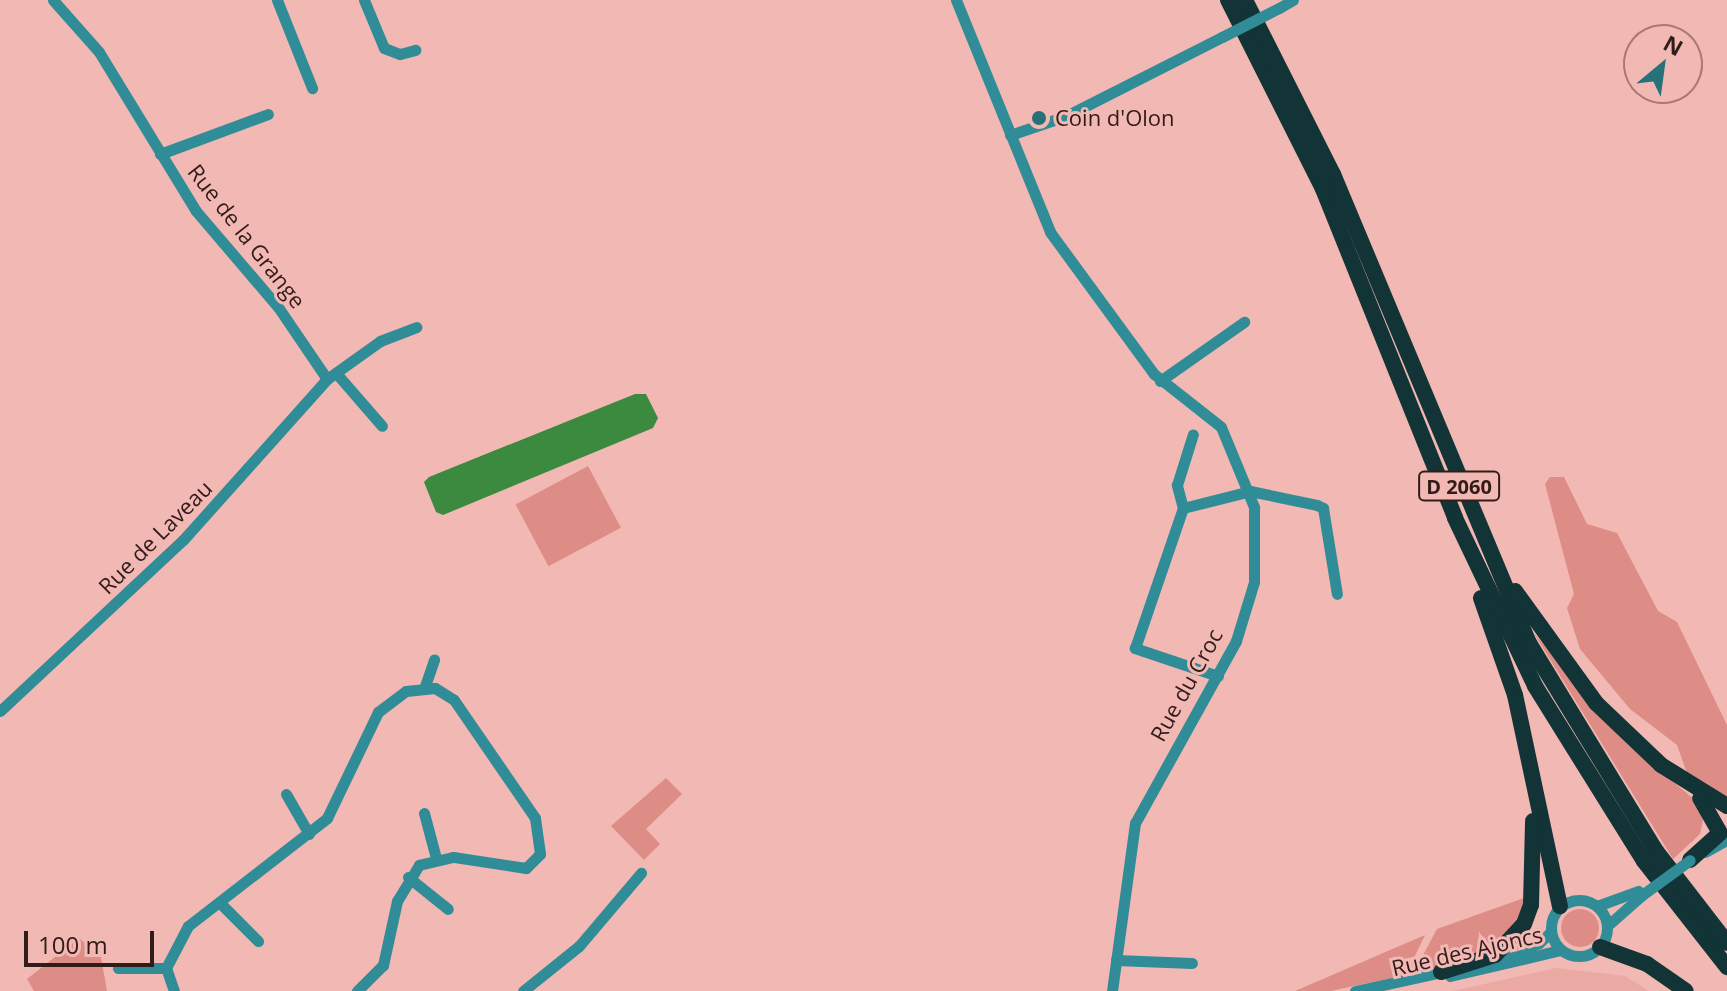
<!DOCTYPE html>
<html>
<head>
<meta charset="utf-8">
<style>
  body { margin:0 }
  #map { position:relative; width:1727px; height:991px; overflow:hidden; background:#f2b8b3; font-family:"Open Sans",sans-serif }
  div>[style] { position:absolute }
  .built>* { inset:0; background:#eaa9a3 }
  .green>* { inset:0; background:#de8c86; transform-origin:0 0 }
  .round { border-radius:50% }
  .water>* { inset:0; background:#3c8940 }
  .minor>* { height:11px; margin:-5.5px; padding:0 5.5px; transform-origin:5.5px; border-radius:5.5px; background:#308d97 }
  .minor>.ring { margin:-5.5px; padding:0; box-sizing:content-box; background:none; border:11px solid #308d97; border-radius:50% }
  .highway>* { height:16px; margin:-8px; padding:0 8px; transform-origin:8px; border-radius:8px; background:#133437 }
  .minor-bridge>* { height:11px; margin:-5.5px; padding:0 5.5px; transform-origin:5.5px; border-radius:5.5px; background:#308d97 }
  .dots>* { width:22px; height:22px; translate:-50% -50%; box-sizing:border-box; border:4px solid #f2b8b3; border-radius:50% }
  span { translate:-50% -50%; white-space:nowrap; text-align:center; line-height:1.15; -webkit-text-stroke:6px #f2b8b3; paint-order:stroke }
  .shield-label span { padding:2px 6px; background:#f2b8b3; border:2px solid; border-radius:6px; -webkit-text-stroke-width:0 }
  .shield-label { font-size:20px; color:#311c1a; font-weight:700 }
  .poi-label { font-size:22px; color:#311c1a }
  .left { translate:0 -50%; text-align:left }
  .street-label { font-size:22px; color:#311c1a }
  .north { position:absolute; left:1623px; top:24px; width:80px; height:80px; box-sizing:border-box; background:#f2b8b3; border:2px solid #a57a76; border-radius:50%; rotate:29deg; font-size:22px; font-weight:700; line-height:32px; text-align:center; color:#311c1a }
  .north::after { content:''; display:block; margin:auto; width:28px; height:36px; background:#277179; clip-path:polygon(50% 0,100% 100%,50% 72%,0 100%) }
  .scale { position:absolute; left:24px; top:931px; width:130px; height:36px; box-sizing:border-box; border:4px solid #311c1a; border-top:0; padding-left:10px; font-size:24px; line-height:28px; white-space:nowrap; color:#311c1a; -webkit-text-stroke:6px #f2b8b3; paint-order:stroke }
</style>
</head>
<body>
<div id="map">
  <div class="built">
    <div style="clip-path:polygon(1556px 968px,1625px 976px,1649px 991px,1453px 991px)"></div>
  </div>
  <div class="green">
    <div style="left:588px;top:466px;width:70px;height:82px;rotate:62deg"></div>
    <div style="clip-path:polygon(1550px 477px,1564px 477px,1587px 524px,1617px 533px,1658px 611px,1677px 622px,1727px 725px,1727px 801px,1688px 776px,1677px 745px,1630px 709px,1580px 649px,1567px 608px,1574px 594px,1545px 484px)"></div>
    <div style="clip-path:polygon(1533px 632px,1636px 751px,1695px 800px,1703px 820px,1700px 834px,1673px 859px)"></div>
    <div style="clip-path:polygon(666px 778px,682px 794px,646px 829px,660px 844px,644px 860px,611px 826px)"></div>
    <div style="clip-path:polygon(1527px 897px,1511px 938px,1473px 960px,1425px 970px,1422px 957px,1437px 929px)"></div>
    <div class="round" style="left:1561px;top:909px;width:38px;height:38px"></div>
    <div style="clip-path:polygon(1425px 935px,1414px 958px,1415px 973px,1331px 991px,1295px 991px)"></div>
    <div style="clip-path:polygon(79px 938px,101px 957px,107px 991px,34px 991px,27px 979px)"></div>
  </div>
  <div class="water">
    <div style="clip-path:polygon(635px 394px,646px 394px,658px 418px,653px 428px,443px 515px,436px 512px,424px 482px,429px 477px)"></div>
  </div>
  <div class="minor">
    <div style="left:53px;top:0;width:69px;rotate:48.5deg"></div>
    <div style="left:99px;top:52px;width:186px;rotate:58.6deg"></div>
    <div style="left:196px;top:211px;width:126px;rotate:49.5deg"></div>
    <div style="left:278px;top:307px;width:87px;rotate:55.8deg"></div>
    <div style="left:277px;top:0;width:95px;rotate:68.3deg"></div>
    <div style="left:364px;top:0;width:52px;rotate:67.4deg"></div>
    <div style="left:384px;top:48px;width:17px;rotate:21deg"></div>
    <div style="left:400px;top:54px;width:16px;rotate:-15deg"></div>
    <div style="left:956px;top:0;width:250px;rotate:67.9deg"></div>
    <div style="left:1050px;top:232px;width:176px;rotate:53.8deg"></div>
    <div style="left:1154px;top:374px;width:85px;rotate:38.3deg"></div>
    <div style="left:1221px;top:427px;width:87px;rotate:67.6deg"></div>
    <div style="left:1254px;top:507px;width:75px;rotate:90deg"></div>
    <div style="left:1254px;top:582px;width:62px;rotate:107deg"></div>
    <div style="left:1236px;top:641px;width:208px;rotate:119deg"></div>
    <div style="left:1135px;top:823px;width:170px;rotate:97.8deg"></div>
    <div style="left:1279px;top:8px;width:16px;rotate:-30deg"></div>
    <div style="left:1010px;top:135px;width:59px;rotate:-18.7deg"></div>
    <div style="left:1066px;top:116px;width:175px;rotate:-26.9deg"></div>
    <div style="left:160px;top:154px;width:115px;rotate:-20.3deg"></div>
    <div style="left:336px;top:373px;width:70px;rotate:49deg"></div>
    <div style="left:1160px;top:381px;width:103px;rotate:-35.1deg"></div>
    <div style="left:1183px;top:508px;width:24px;rotate:-105deg"></div>
    <div style="left:1177px;top:485px;width:53px;rotate:-72.6deg"></div>
    <div style="left:1218px;top:676px;width:88px;rotate:-161.4deg"></div>
    <div style="left:1135px;top:648px;width:148px;rotate:-71.1deg"></div>
    <div style="left:1183px;top:508px;width:69px;rotate:-14.2deg"></div>
    <div style="left:1250px;top:491px;width:68px;rotate:11.8deg"></div>
    <div style="left:1317px;top:505px;width:7px;rotate:27deg"></div>
    <div style="left:1323px;top:508px;width:87px;rotate:80.8deg"></div>
    <div style="left:425px;top:686px;width:28px;rotate:-71deg"></div>
    <div style="left:0;top:711px;width:250px;rotate:-43.1deg"></div>
    <div style="left:183px;top:540px;width:216px;rotate:-48.2deg"></div>
    <div style="left:327px;top:379px;width:65px;rotate:-35.6deg"></div>
    <div style="left:380px;top:341px;width:39px;rotate:-21deg"></div>
    <div style="left:286px;top:794px;width:46px;rotate:60.1deg"></div>
    <div style="left:424px;top:813px;width:47px;rotate:75.1deg"></div>
    <div style="left:1705px;top:852px;width:25px;rotate:-29deg"></div>
    <div style="left:408px;top:877px;width:51px;rotate:38.7deg"></div>
    <div class="ring" style="left:1551px;top:900px;width:45px;height:45px"></div>
    <div style="left:222px;top:905px;width:51px;rotate:45deg"></div>
    <div style="left:1597px;top:906px;width:44px;rotate:-20.1deg"></div>
    <div style="left:1607px;top:926px;width:47px;rotate:-41.5deg"></div>
    <div style="left:1116px;top:960px;width:76px;rotate:2.3deg"></div>
    <div style="left:1488px;top:964px;width:55px;rotate:-22.4deg"></div>
    <div style="left:1539px;top:943px;width:16px;rotate:-43deg"></div>
    <div style="left:118px;top:968px;width:48px"></div>
    <div style="left:1450px;top:976px;width:114px;rotate:-13.2deg"></div>
    <div style="left:174px;top:991px;width:24px;rotate:-109deg"></div>
    <div style="left:166px;top:968px;width:47px;rotate:-62.4deg"></div>
    <div style="left:188px;top:926px;width:176px;rotate:-37.8deg"></div>
    <div style="left:327px;top:818px;width:118px;rotate:-64.3deg"></div>
    <div style="left:378px;top:712px;width:35px;rotate:-37deg"></div>
    <div style="left:406px;top:691px;width:29px;rotate:-6deg"></div>
    <div style="left:435px;top:688px;width:22px;rotate:32deg"></div>
    <div style="left:454px;top:700px;width:143px;rotate:55.5deg"></div>
    <div style="left:535px;top:818px;width:36px;rotate:82deg"></div>
    <div style="left:540px;top:854px;width:20px;rotate:135deg"></div>
    <div style="left:526px;top:868px;width:74px;rotate:-171.4deg"></div>
    <div style="left:453px;top:857px;width:35px;rotate:167deg"></div>
    <div style="left:419px;top:865px;width:42px;rotate:121.4deg"></div>
    <div style="left:397px;top:901px;width:66px;rotate:102.3deg"></div>
    <div style="left:383px;top:965px;width:37px;rotate:135deg"></div>
    <div style="left:523px;top:991px;width:72px;rotate:-38.8deg"></div>
    <div style="left:579px;top:946px;width:96px;rotate:-49.7deg"></div>
    <div style="left:1355px;top:991px;width:94px;rotate:-12.3deg"></div>
  </div>
  <div class="highway">
    <div style="left:1228px;top:0;width:212px;rotate:63.3deg"></div>
    <div style="left:1323px;top:189px;width:354px;rotate:68.1deg"></div>
    <div style="left:1455px;top:518px;width:186px;rotate:64.5deg"></div>
    <div style="left:1535px;top:686px;width:206px;rotate:58.1deg"></div>
    <div style="left:1644px;top:861px;width:135px;rotate:51.9deg"></div>
    <div style="left:1245px;top:0;width:195px;rotate:63.2deg"></div>
    <div style="left:1333px;top:174px;width:508px;rotate:67.32deg"></div>
    <div style="left:1529px;top:643px;width:244px;rotate:58.6deg"></div>
    <div style="left:1656px;top:851px;width:116px;rotate:52.3deg"></div>
    <div style="left:1515px;top:591px;width:138px;rotate:54.1deg"></div>
    <div style="left:1596px;top:703px;width:90px;rotate:43.6deg"></div>
    <div style="left:1661px;top:765px;width:78px;rotate:31.8deg"></div>
    <div style="left:1481px;top:598px;width:103px;rotate:70.7deg"></div>
    <div style="left:1515px;top:695px;width:216px;rotate:78deg"></div>
    <div style="left:1690px;top:860px;width:40px;rotate:-42deg"></div>
    <div style="left:1720px;top:833px;width:40px;rotate:-119.7deg"></div>
    <div style="left:1600px;top:947px;width:50px;rotate:19.9deg"></div>
    <div style="left:1647px;top:964px;width:47px;rotate:34.7deg"></div>
    <div style="left:1441px;top:972px;width:57px;rotate:-17.5deg"></div>
    <div style="left:1495px;top:955px;width:42px;rotate:-46.9deg"></div>
    <div style="left:1524px;top:924px;width:20px;rotate:-70deg"></div>
    <div style="left:1531px;top:905px;width:84px;rotate:-88.6deg"></div>
  </div>
  <div class="minor-bridge">
    <div style="left:1222px;top:37px;width:64px;rotate:-27deg"></div>
    <div style="left:1642px;top:895px;width:59px;rotate:-36.1deg"></div>
  </div>
  <div class="dots">
    <div style="left:1039px;top:118px;background:#277179"></div>
  </div>
  <div class="shield-label">
    <span style="left:1459px;top:486px">D 2060</span>
  </div>
  <div class="poi-label">
    <span class="left" style="left:1055px;top:118px">Coin d'Olon</span>
  </div>
  <div class="street-label">
    <span style="left:247px;top:236px;rotate:52deg">Rue de la Grange</span>
    <span style="left:155px;top:537px;rotate:-45deg">Rue de Laveau</span>
    <span style="left:1186px;top:685px;rotate:-61deg">Rue du Croc</span>
    <span style="left:1467px;top:951px;rotate:-13deg">Rue des Ajoncs</span>
  </div>
  <div class="north">N</div>
  <div class="scale">100 m</div>
</div>
</body>
</html>
